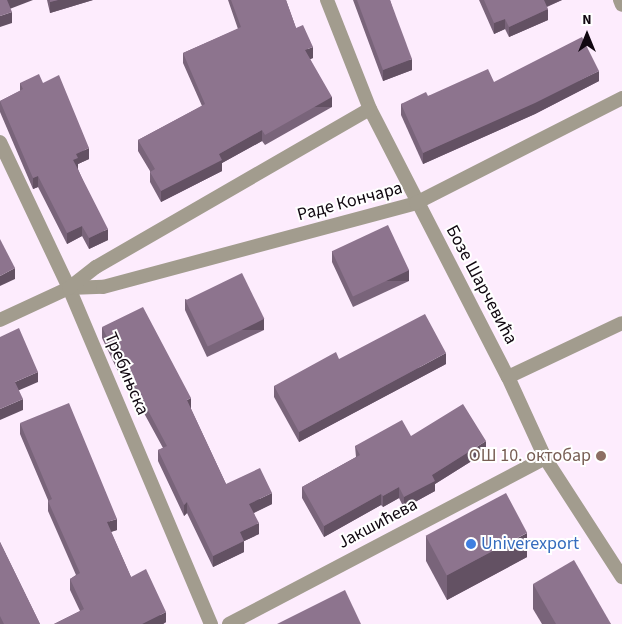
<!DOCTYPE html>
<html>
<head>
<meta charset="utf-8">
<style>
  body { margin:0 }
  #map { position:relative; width:622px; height:624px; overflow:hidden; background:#fdecfd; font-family:"Source Sans 3",sans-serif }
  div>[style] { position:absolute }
  .minor>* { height:14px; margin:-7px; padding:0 7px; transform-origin:7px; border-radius:7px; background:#a29c8e }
  .wall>* { inset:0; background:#79647a }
  .shaded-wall>* { inset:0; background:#635163; transform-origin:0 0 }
  .building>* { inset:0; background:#8d748e; transform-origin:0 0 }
  .dots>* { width:14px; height:14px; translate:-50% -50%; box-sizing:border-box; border:2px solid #fff; border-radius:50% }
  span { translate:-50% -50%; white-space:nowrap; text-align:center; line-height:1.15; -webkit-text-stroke:4px #fff; paint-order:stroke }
  .street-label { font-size:18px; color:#110811 }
  .education-label { font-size:18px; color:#785e54 }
  .right { translate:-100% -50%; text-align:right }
  .shop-label { font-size:18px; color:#366cbe }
  .left { translate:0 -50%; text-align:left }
  .north { position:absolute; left:562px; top:10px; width:50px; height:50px; -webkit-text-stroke:4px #fff; paint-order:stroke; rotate:0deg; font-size:14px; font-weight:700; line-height:20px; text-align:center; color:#110811 }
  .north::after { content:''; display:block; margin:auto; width:18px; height:22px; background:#110811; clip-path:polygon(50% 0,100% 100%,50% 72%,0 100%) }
</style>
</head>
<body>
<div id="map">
  <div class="minor">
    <div style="left:327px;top:0;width:117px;rotate:68.5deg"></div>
    <div style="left:370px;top:109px;width:301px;rotate:62.8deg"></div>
    <div style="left:508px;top:377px;width:89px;rotate:65.4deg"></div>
    <div style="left:545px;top:458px;width:142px;rotate:57.1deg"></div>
    <div style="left:620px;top:0;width:5px;rotate:68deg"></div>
    <div style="left:0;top:142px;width:161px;rotate:64.7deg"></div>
    <div style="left:69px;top:288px;width:365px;rotate:67.1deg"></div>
    <div style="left:69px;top:288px;width:34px;rotate:-2deg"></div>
    <div style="left:103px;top:287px;width:324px;rotate:-15deg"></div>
    <div style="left:416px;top:203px;width:231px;rotate:-27deg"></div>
    <div style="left:0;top:320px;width:76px;rotate:-24.9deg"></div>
    <div style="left:69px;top:288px;width:34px;rotate:-38deg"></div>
    <div style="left:96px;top:267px;width:316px;rotate:-30deg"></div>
    <div style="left:508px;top:377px;width:126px;rotate:-25.3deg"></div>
    <div style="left:229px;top:624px;width:357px;rotate:-27.7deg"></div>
  </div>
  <div class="wall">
    <div style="clip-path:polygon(47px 0,93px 0,50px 13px)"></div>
    <div style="clip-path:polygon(228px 0,286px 0,296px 28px,313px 58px,310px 59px,332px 107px,265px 145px,262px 141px,222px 163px,222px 171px,161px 202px,150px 182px,150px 171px,138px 151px,138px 140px,202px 106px,183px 63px,183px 53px,238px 29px)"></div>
    <div style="clip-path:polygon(353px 0,392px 0,390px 0,412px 70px,383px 81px)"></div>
    <div style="clip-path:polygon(479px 0,562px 0,547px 7px,548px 20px,509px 37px,505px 29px,494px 34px)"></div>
    <div style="clip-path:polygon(599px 81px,535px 114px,423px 164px,401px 115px,401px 104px,428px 96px,494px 82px)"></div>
    <div style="clip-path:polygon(20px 83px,43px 83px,89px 159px,78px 164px,78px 169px,108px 240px,89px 249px,82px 236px,67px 244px,38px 187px,33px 189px,0 112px,0 101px,20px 91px)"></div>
    <div style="clip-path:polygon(332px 251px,409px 281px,353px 307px,332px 262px)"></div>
    <div style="clip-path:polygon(185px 299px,264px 330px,207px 357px,185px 310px)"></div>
    <div style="clip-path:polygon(102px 327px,191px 409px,226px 484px,272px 504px,254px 513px,259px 534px,244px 541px,244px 552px,213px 567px,187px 513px,184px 516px,158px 461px,158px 450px,163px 448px,127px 382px,124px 384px,102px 338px)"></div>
    <div style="clip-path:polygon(446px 364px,299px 442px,274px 397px,274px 386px)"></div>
    <div style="clip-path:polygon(20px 423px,117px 530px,111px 532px,131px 577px,166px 622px,163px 624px,54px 624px,80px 611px,70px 590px,70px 579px,76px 575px,48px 511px,48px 500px,20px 434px)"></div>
    <div style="clip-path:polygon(411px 436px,486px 452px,435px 484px,435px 491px,404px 508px,399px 498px,383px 507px,381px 505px,324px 537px,302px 498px,302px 487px,356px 457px,355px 446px)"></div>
    <div style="clip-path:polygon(426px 536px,527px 557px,447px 600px,426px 561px)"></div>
    <div style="clip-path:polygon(0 542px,40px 624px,0 624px)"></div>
    <div style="clip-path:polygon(533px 584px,611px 624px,542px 624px,533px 609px)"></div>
  </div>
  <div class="shaded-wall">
    <div style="clip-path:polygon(7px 0,33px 0,7px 10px)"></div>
    <div style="clip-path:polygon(58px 0,93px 0,50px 13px,50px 2px)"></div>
    <div style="clip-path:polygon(543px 0,562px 0,543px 8px)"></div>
    <div style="clip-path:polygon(548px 9px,548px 20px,509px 37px,509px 27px)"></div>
    <div style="clip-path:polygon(12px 12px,12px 23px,0 27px,0 16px)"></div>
    <div style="clip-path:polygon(505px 19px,505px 29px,494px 34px,494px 23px)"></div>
    <div style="clip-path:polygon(313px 47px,313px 58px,305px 61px,305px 50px)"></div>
    <div style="clip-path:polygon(412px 59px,412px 70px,383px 81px,383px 70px)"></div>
    <div style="clip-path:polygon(599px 71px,599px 81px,535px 114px,423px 164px,423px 153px)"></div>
    <div style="left:332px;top:97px;width:10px;height:77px;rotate:90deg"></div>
    <div style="clip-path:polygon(262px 130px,262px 141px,222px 163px,222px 171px,161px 202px,161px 191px,219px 154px)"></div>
    <div style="clip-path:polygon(89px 148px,89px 159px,78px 164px,78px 169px,73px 160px,76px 154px)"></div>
    <div style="clip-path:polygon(38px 176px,38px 187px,33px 189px,33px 178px)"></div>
    <div style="clip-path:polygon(82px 226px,82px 236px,67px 244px,67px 233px)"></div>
    <div style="clip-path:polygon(108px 229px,108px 240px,89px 249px,89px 238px)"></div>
    <div style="clip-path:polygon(15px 268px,15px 279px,0 286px,0 276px)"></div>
    <div style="left:409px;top:270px;width:11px;height:62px;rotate:90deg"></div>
    <div style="left:264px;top:319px;width:11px;height:63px;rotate:90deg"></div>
    <div style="clip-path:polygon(446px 353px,446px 364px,299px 442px,299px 432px)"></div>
    <div style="clip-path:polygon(127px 371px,127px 382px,124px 384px,124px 373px)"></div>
    <div style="clip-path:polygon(38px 372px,38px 382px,15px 392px,15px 382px)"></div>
    <div style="clip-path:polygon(191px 398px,191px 409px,187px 411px,187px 400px)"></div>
    <div style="clip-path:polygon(23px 399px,23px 410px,0 420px,0 409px)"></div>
    <div style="clip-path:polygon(486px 441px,486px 452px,435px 484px,435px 491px,404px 508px,404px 497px,432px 475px)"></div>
    <div style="clip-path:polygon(399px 487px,399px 498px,383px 507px,383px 496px)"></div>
    <div style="clip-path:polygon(272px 493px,272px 504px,249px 515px,249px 504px)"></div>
    <div style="clip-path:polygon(381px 494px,381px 505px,324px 537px,324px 526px)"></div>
    <div style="clip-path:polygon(187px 502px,187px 513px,184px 516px,184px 505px)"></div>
    <div style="clip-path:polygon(117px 519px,117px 530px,107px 533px,107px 522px)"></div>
    <div style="clip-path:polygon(259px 523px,259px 534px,240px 543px,240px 532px)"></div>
    <div style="clip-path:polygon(527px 533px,527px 557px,447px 600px,447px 575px)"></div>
    <div style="clip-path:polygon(244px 541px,244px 552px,213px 567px,213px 556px)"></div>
    <div style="clip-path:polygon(166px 612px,166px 622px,163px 624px,142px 624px)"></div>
  </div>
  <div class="building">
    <div style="clip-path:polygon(0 0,7px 0,12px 12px,0 16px)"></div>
    <div style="clip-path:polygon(50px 0,58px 0,50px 2px)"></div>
    <div style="clip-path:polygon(231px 0,286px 0,296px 28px,303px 25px,313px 47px,305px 50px,332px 97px,265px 135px,262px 130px,219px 154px,222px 160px,161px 191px,150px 172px,155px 169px,138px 140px,205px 104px,183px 53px,241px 27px)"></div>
    <div style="clip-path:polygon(357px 0,390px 0,412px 59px,383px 70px)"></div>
    <div style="clip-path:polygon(484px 0,544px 0,548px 9px,509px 27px,505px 19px,494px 23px)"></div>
    <div style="clip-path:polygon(582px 37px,599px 71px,535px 103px,423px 153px,401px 104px,426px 92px,428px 96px,488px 69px,494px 82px)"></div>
    <div style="clip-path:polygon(39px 74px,43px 83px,59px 75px,89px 148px,76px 154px,78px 158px,73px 160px,108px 229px,89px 238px,82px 226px,67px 233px,38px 176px,33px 178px,0 101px,23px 89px,20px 83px)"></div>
    <div style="left:388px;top:225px;width:50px;height:62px;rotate:65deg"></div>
    <div style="clip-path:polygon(0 239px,15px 268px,0 276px)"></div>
    <div style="left:242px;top:273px;width:51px;height:63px;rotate:64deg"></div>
    <div style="clip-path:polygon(143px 307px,191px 398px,187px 400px,226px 484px,260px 468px,272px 493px,249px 504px,259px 523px,240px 532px,244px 541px,213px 556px,187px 502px,184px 505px,158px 450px,167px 446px,127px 371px,124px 373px,102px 327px)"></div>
    <div style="clip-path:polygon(425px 314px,446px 353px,299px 432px,274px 386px,336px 352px,339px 359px)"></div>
    <div style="clip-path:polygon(19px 328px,38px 372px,15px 382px,23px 399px,0 409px,0 337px)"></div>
    <div style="clip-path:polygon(69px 403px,117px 519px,107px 522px,131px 577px,146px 569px,166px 612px,142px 624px,54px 624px,84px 609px,70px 579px,80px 573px,48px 501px,52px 499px,20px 423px)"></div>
    <div style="clip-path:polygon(463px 404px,486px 441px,432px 475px,435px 481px,404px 497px,399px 487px,383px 496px,381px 494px,324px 526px,302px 487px,360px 455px,355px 446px,402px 420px,411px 436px)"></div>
    <div style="left:506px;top:493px;width:45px;height:91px;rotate:62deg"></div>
    <div style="clip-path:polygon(0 542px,40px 624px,4px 624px,0 616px)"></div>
    <div style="clip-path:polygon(574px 560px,611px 624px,556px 624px,533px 584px)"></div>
    <div style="clip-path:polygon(345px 590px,361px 624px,277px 624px)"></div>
  </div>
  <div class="dots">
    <div style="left:601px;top:456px;background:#8d6e63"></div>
    <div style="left:471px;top:544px;background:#3f7fe0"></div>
  </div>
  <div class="street-label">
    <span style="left:350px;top:202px;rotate:-15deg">Раде Кончара</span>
    <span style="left:481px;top:285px;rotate:62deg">Бозе Шарчевића</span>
    <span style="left:126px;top:374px;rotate:67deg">Требињска</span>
    <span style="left:378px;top:524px;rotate:-28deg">Јакшићева</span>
  </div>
  <div class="education-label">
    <span class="right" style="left:591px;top:456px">ОШ 10. октобар</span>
  </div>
  <div class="shop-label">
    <span class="left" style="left:481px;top:544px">Univerexport</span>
  </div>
  <div class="north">N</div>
</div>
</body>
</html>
